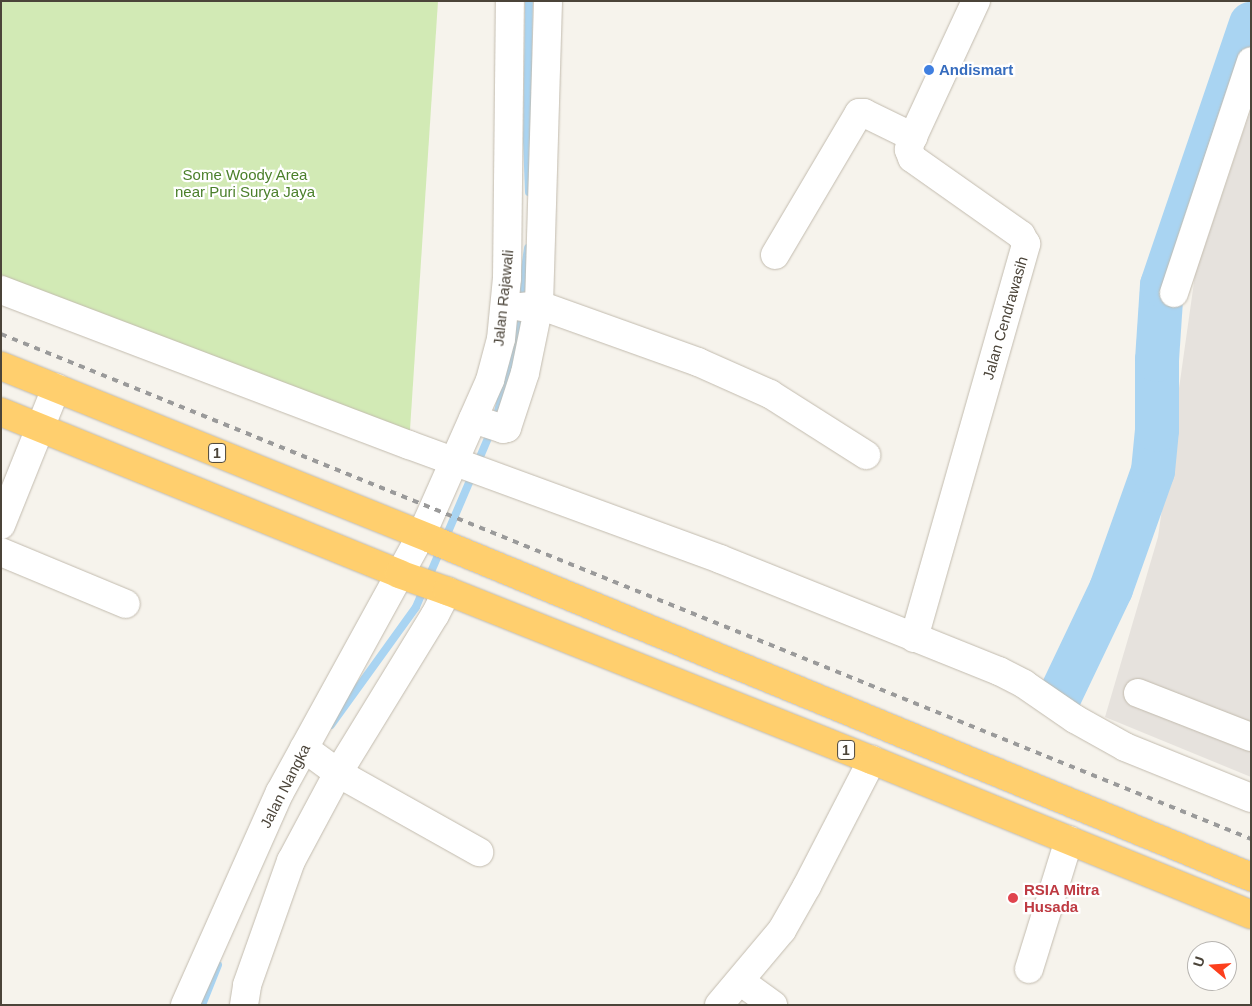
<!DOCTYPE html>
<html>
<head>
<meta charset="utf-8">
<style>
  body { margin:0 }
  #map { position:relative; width:1252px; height:1006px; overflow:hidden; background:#f6f3ec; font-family:Arial,sans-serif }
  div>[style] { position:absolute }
  .industrial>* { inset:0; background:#e6e2dd }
  .green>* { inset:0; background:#d2eab5 }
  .stream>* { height:8px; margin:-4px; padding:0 4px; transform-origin:4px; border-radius:4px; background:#a9d4f2 }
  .river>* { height:44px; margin:-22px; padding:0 22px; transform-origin:22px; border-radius:22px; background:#a9d4f2 }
  .roads { filter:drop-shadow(0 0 1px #c2bbae) drop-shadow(0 0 1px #c2bbae) }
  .minor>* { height:28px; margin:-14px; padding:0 14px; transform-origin:14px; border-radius:14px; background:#fff }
  .highway>* { height:28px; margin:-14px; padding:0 14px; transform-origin:14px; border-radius:14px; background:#ffcf6e }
  .rail>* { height:4px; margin-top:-2px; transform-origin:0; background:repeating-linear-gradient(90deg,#9a9a9a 0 6px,transparent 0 12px) }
  .dots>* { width:14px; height:14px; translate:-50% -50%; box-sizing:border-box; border:2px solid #fff; border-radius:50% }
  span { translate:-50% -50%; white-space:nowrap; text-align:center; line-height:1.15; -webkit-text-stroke:4.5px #fff; paint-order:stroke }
  .shield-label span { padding:1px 4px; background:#fff; border:1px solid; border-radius:4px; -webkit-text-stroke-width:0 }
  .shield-label { font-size:14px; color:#4b4439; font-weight:700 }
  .shop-label { font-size:15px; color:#366cbe; font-weight:700 }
  .left { translate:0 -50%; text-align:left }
  .park-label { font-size:15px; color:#4a7f2a }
  .street-label { font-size:15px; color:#4b4439 }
  .health-label { font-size:15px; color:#be3a42; font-weight:700 }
  .frame { position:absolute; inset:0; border:2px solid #4b4439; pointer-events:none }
  .north { position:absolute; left:1187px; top:941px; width:50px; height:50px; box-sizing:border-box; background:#fff; border:1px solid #b7b4b0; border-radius:50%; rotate:288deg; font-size:14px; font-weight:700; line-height:20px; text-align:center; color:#4b4439 }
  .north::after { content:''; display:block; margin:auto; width:18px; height:22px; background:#fc3f1d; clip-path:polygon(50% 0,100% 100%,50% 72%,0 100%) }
</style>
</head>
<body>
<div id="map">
  <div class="industrial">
    <div style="clip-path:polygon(1251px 109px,1251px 777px,1105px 717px,1158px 537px,1195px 275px)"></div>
  </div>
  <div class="green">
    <div style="clip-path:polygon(1px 1px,438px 1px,409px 445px,1px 280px)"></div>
  </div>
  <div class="stream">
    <div style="left:529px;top:192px;width:51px;rotate:-92.2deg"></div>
    <div style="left:527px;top:141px;width:140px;rotate:-89.2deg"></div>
    <div style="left:497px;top:416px;width:74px;rotate:-76.7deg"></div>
    <div style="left:514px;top:344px;width:97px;rotate:-81.7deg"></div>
    <div style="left:331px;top:725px;width:145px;rotate:-54.2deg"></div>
    <div style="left:416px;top:607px;width:194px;rotate:-66.9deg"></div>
    <div style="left:202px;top:1005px;width:43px;rotate:-68.2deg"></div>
  </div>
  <div class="river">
    <div style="left:1059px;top:698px;width:121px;rotate:-64.5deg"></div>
    <div style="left:1111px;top:589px;width:125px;rotate:-70.4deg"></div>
    <div style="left:1153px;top:471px;width:41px;rotate:-84.4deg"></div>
    <div style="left:1157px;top:430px;width:70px;rotate:-90deg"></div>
    <div style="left:1157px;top:360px;width:75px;rotate:-86.2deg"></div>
    <div style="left:1162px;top:285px;width:276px;rotate:-71.2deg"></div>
  </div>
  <div class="roads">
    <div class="minor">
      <div style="left:775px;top:255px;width:165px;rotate:-59.4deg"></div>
      <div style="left:859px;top:113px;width:5px"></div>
      <div style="left:864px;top:113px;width:55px;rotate:26.1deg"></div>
      <div style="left:1px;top:290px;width:436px;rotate:20.8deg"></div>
      <div style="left:409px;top:445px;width:331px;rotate:20.1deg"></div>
      <div style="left:720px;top:559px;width:301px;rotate:21.9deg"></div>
      <div style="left:999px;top:671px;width:28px;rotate:27deg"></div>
      <div style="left:1024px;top:684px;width:62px;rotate:34.5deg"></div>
      <div style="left:1075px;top:719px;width:57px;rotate:29.2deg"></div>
      <div style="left:1125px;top:747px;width:136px;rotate:22deg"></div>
      <div style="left:1174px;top:293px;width:244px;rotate:-71.6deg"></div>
      <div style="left:521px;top:307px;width:18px;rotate:-6deg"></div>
      <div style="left:539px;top:305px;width:169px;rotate:19.7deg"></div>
      <div style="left:698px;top:362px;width:79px;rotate:24deg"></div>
      <div style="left:770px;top:394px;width:114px;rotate:32.4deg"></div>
      <div style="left:473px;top:419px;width:32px;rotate:18deg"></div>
      <div style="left:503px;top:429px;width:4px;rotate:-14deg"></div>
      <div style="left:507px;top:428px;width:58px;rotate:-71.9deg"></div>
      <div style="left:525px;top:373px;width:69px;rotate:-78.4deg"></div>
      <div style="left:539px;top:305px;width:304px;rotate:-88.3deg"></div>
      <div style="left:1px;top:525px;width:148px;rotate:-68.1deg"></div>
      <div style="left:1px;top:552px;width:135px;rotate:22.6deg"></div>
      <div style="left:914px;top:638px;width:410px;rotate:-74.1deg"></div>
      <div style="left:1026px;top:244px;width:10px;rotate:-119deg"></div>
      <div style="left:1021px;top:235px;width:133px;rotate:-144.8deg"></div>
      <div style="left:912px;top:158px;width:9px;rotate:-111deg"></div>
      <div style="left:909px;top:150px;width:7px;rotate:-82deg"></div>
      <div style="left:910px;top:143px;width:157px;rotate:-65.1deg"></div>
      <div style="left:1138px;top:693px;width:121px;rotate:21.3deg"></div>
      <div style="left:304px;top:748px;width:42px;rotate:36.3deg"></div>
      <div style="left:338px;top:773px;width:162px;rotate:29.3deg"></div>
      <div style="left:1029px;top:969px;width:135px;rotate:-72.8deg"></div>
      <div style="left:740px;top:981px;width:41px;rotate:36deg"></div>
      <div style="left:185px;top:1005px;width:233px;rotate:-66deg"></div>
      <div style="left:280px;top:792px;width:292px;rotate:-61.2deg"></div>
      <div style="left:421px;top:536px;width:171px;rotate:-66.1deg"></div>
      <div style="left:490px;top:380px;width:42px;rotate:-75deg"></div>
      <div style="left:501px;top:339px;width:61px;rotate:-84.4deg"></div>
      <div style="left:507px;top:278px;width:277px;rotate:-89.4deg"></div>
      <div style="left:244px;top:1005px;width:20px;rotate:-81deg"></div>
      <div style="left:247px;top:985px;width:132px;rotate:-70.5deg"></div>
      <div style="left:291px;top:861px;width:100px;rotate:-61.9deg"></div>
      <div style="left:338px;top:773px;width:185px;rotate:-58.5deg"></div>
      <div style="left:435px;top:615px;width:27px;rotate:-63deg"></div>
      <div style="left:719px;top:1005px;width:98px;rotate:-50deg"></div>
      <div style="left:782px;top:930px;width:51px;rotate:-60.4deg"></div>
      <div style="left:807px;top:886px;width:142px;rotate:-62.7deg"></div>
    </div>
    <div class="highway">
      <div style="left:1px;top:366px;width:466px;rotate:21.9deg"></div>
      <div style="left:433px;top:540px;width:885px;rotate:22.39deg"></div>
      <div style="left:1px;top:412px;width:430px;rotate:22.1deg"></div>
      <div style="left:399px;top:574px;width:51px;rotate:19.5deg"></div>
      <div style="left:447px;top:591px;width:457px;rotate:21.7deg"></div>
      <div style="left:872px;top:760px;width:409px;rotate:22.2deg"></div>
    </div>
  </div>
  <div class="rail">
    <div style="left:1px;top:334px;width:1348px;rotate:22deg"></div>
  </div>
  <div class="dots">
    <div style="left:929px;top:70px;background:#3f7fe0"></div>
    <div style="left:1013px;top:898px;background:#e0444e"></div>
  </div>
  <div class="shield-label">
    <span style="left:217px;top:453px">1</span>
    <span style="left:846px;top:750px">1</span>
  </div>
  <div class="shop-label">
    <span class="left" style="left:939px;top:70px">Andismart</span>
  </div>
  <div class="park-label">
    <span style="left:245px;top:183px">Some Woody Area<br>near Puri Surya Jaya</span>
  </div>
  <div class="street-label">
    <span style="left:503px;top:298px;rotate:-84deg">Jalan Rajawali</span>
    <span style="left:1005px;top:318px;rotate:-74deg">Jalan Cendrawasih</span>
    <span style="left:285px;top:786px;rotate:-63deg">Jalan Nangka</span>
  </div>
  <div class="health-label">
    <span class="left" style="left:1024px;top:898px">RSIA Mitra<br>Husada</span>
  </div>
  <div class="frame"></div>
  <div class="north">U</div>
</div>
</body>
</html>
